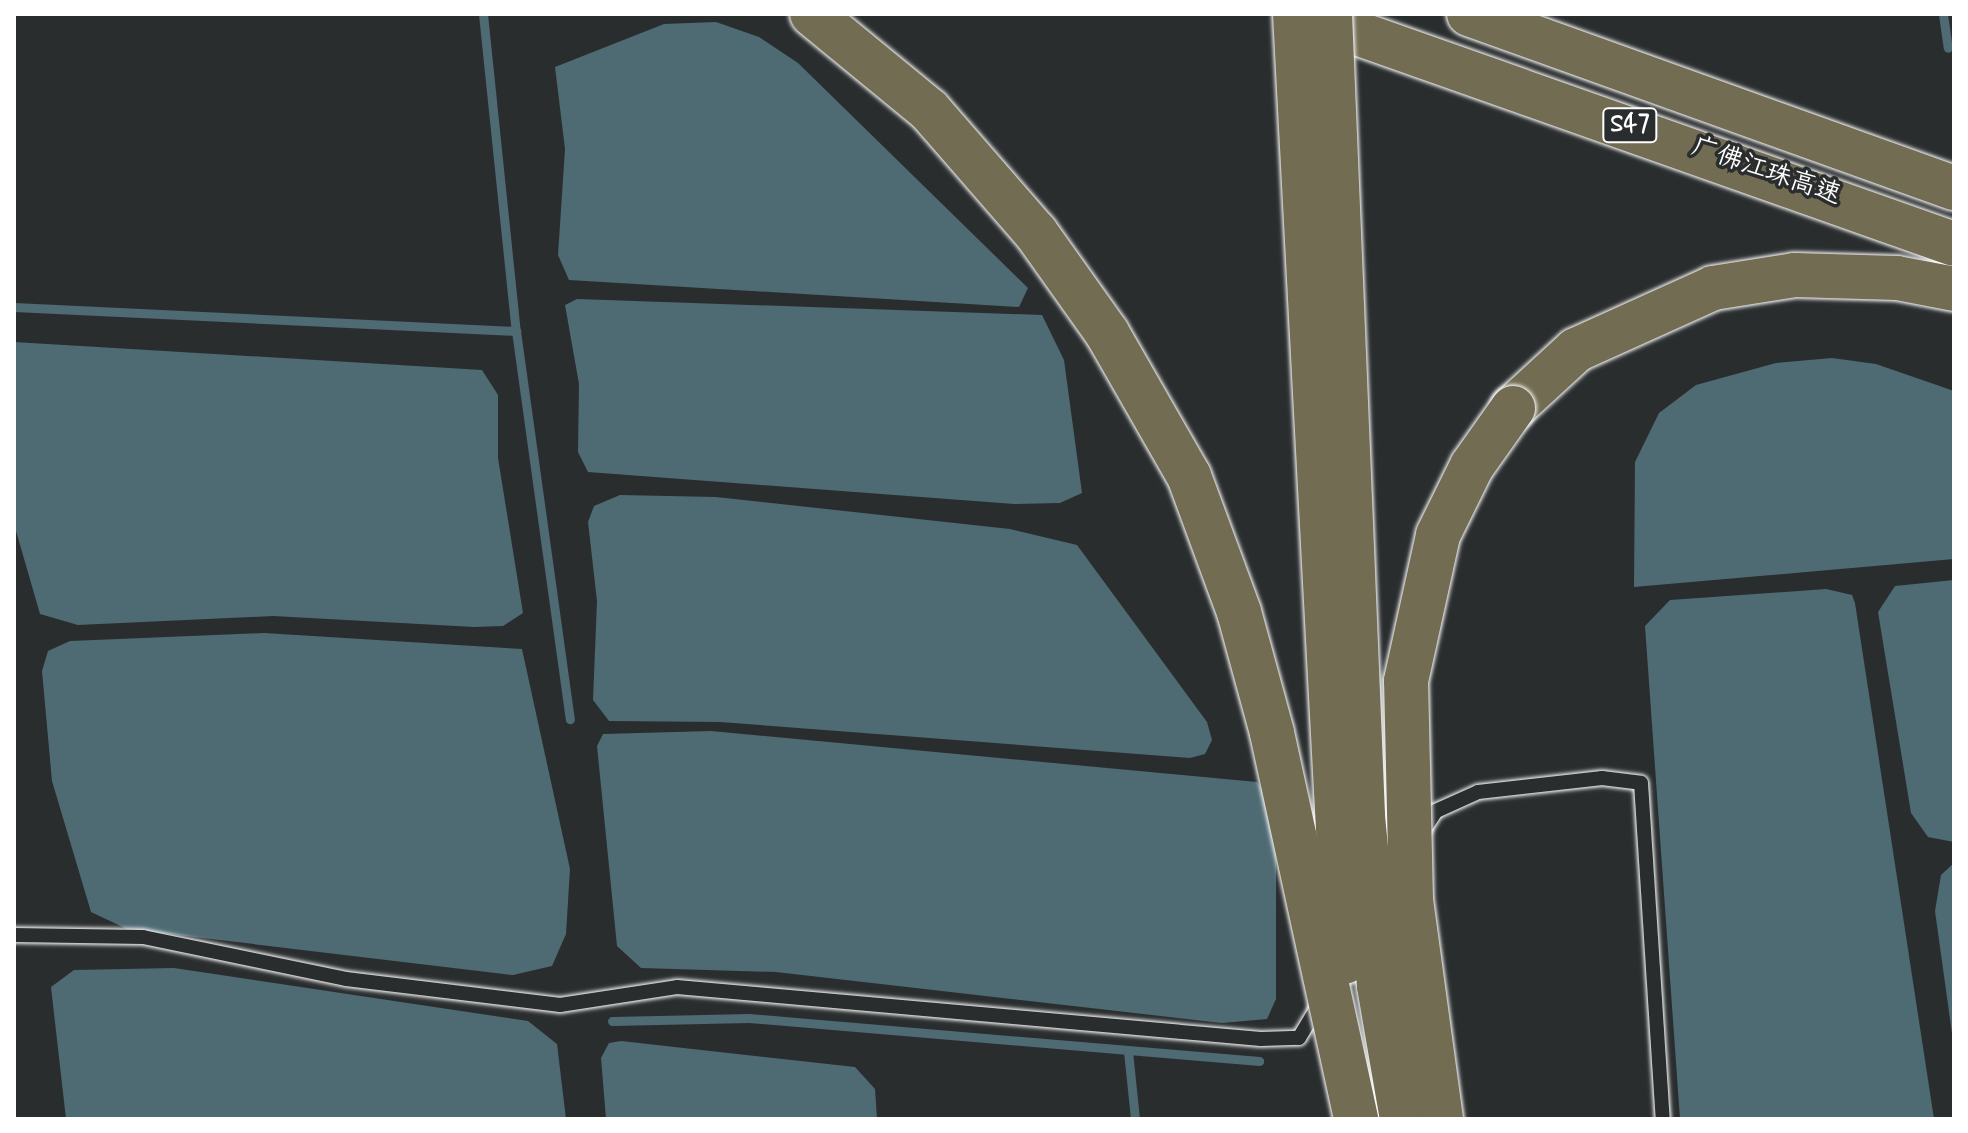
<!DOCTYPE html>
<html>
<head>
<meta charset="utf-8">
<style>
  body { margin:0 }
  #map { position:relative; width:1968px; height:1133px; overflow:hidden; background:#2a2d2e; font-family:Mynerve,"LXGW WenKai TC",sans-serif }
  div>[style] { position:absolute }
  .water>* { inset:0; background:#4e6a73 }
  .stream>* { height:9px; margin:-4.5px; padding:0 4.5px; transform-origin:4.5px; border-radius:4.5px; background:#4e6a73 }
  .roads { filter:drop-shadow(0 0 2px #fff) drop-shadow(0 0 2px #fff) }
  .lane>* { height:14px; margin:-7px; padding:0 7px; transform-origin:7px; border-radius:7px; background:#2a2d2e }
  .highway>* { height:44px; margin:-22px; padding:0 22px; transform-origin:22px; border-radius:22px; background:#726c52 }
  .bridges { filter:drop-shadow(0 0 2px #fff) drop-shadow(0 0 2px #fff) }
  .highway-bridge>* { height:44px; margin:-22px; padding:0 22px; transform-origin:22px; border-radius:22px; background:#726c52 }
  span { translate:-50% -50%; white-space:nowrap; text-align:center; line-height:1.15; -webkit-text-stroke:7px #2a2d2e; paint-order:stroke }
  .shield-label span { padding:2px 6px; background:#2a2d2e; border:2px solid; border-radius:6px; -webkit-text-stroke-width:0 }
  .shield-label { font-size:24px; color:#fff; font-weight:700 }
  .street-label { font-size:26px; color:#fff }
  .frame { position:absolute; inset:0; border:16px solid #fff; pointer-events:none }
</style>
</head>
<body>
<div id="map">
  <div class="water">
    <div style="clip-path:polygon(716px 22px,759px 37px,798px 63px,1028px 288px,1019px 307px,569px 280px,558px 255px,565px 149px,555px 67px,664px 24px)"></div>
    <div style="clip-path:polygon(577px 299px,1042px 315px,1064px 360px,1082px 493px,1060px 503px,1014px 504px,588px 472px,578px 452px,579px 384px,565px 305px)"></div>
    <div style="clip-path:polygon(14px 342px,482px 370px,498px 395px,498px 458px,523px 613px,503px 626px,474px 627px,273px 616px,78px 625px,40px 614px,14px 524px)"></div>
    <div style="clip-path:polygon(1832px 358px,1876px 364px,1954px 391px,1954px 559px,1634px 587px,1635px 462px,1659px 413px,1696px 385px,1776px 363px)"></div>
    <div style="clip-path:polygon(620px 495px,716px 497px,1010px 529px,1077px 545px,1207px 722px,1212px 740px,1205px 754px,1190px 758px,720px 722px,609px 721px,593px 700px,597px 601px,588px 522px,594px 506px)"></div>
    <div style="clip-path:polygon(1954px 580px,1954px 842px,1928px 837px,1911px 813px,1878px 612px,1895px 586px)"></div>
    <div style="clip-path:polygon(1826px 589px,1852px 595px,1855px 603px,1934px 1119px,1680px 1119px,1645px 626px,1670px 600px)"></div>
    <div style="clip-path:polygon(264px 633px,522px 649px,570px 869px,566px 934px,552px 966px,513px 975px,127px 929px,91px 912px,52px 781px,42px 671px,48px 651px,70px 641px)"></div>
    <div style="clip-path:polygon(711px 731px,1257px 782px,1276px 809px,1276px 999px,1267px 1019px,1222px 1023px,776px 972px,641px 968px,617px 946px,597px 746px,603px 734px)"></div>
    <div style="clip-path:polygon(1954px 863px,1954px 1048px,1935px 911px,1941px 875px)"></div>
    <div style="clip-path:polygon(174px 968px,528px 1021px,557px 1044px,566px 1119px,66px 1119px,51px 987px,74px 970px)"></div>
    <div style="clip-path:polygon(621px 1041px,855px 1067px,875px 1089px,877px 1119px,606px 1119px,601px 1058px,609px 1043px)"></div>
  </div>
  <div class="stream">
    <div style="left:483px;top:14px;width:319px;rotate:84.1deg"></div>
    <div style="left:516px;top:331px;width:392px;rotate:82.1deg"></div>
    <div style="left:1943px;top:14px;width:34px;rotate:82deg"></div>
    <div style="left:14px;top:307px;width:503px;rotate:2.74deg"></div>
    <div style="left:612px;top:1021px;width:137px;rotate:-1.3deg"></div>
    <div style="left:749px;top:1018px;width:512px;rotate:4.82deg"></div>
    <div style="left:1128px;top:1051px;width:68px;rotate:84.1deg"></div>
  </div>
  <div class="roads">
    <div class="lane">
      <div style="left:1421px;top:834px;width:27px;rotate:-57deg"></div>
      <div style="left:1436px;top:811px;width:46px;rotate:-24.3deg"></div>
      <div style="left:1478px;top:792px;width:125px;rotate:-6.4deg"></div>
      <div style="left:1602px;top:778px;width:39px;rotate:7deg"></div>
      <div style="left:1641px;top:783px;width:337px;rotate:86.3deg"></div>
      <div style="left:14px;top:935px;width:129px;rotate:0.9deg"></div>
      <div style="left:143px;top:937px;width:207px;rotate:11.7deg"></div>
      <div style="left:346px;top:979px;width:216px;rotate:6.9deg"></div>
      <div style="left:560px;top:1005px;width:118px;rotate:-8.7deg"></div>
      <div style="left:677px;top:987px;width:586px;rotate:5.09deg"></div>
      <div style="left:1261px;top:1039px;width:38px;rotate:-2deg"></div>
      <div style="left:1299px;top:1038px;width:41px;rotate:-59deg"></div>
    </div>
    <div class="highway">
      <div style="left:1303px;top:14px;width:690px;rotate:19.46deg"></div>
      <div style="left:1469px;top:14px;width:515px;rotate:19.74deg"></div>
      <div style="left:1513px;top:408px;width:86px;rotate:-42.6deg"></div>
      <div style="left:1576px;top:350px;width:150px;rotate:-24.3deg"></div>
      <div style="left:1713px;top:288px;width:83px;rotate:-9deg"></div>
      <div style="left:1795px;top:275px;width:102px;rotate:1.7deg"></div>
      <div style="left:1897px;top:278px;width:58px;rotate:10.9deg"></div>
    </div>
  </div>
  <div class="bridges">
    <div class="highway-bridge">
      <div style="left:812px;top:14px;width:151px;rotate:39.4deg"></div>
      <div style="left:929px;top:110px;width:163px;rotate:49deg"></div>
      <div style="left:1036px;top:233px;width:123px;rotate:54.6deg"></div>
      <div style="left:1107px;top:333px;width:165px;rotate:60.2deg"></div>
      <div style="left:1189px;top:476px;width:145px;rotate:69.8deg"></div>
      <div style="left:1239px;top:612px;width:125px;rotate:74.7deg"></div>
      <div style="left:1272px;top:733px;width:395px;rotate:77.7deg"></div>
      <div style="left:1295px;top:14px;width:949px;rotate:86.98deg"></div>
      <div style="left:1330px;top:14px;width:803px;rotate:87.64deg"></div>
      <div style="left:1363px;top:816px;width:171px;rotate:84.6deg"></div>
      <div style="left:1379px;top:986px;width:135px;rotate:80.2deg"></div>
      <div style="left:1441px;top:1119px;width:222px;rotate:-97.8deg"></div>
      <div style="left:1411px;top:899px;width:218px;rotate:-91.3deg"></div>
      <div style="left:1406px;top:681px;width:149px;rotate:-77.6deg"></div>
      <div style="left:1438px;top:535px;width:77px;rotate:-63.8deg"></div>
      <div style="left:1472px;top:466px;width:71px;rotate:-54.7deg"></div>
    </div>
  </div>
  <div class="shield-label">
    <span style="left:1630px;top:125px">S47</span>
  </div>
  <div class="street-label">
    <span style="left:1766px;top:172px;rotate:19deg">广佛江珠高速</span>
  </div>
  <div class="frame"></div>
</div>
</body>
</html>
